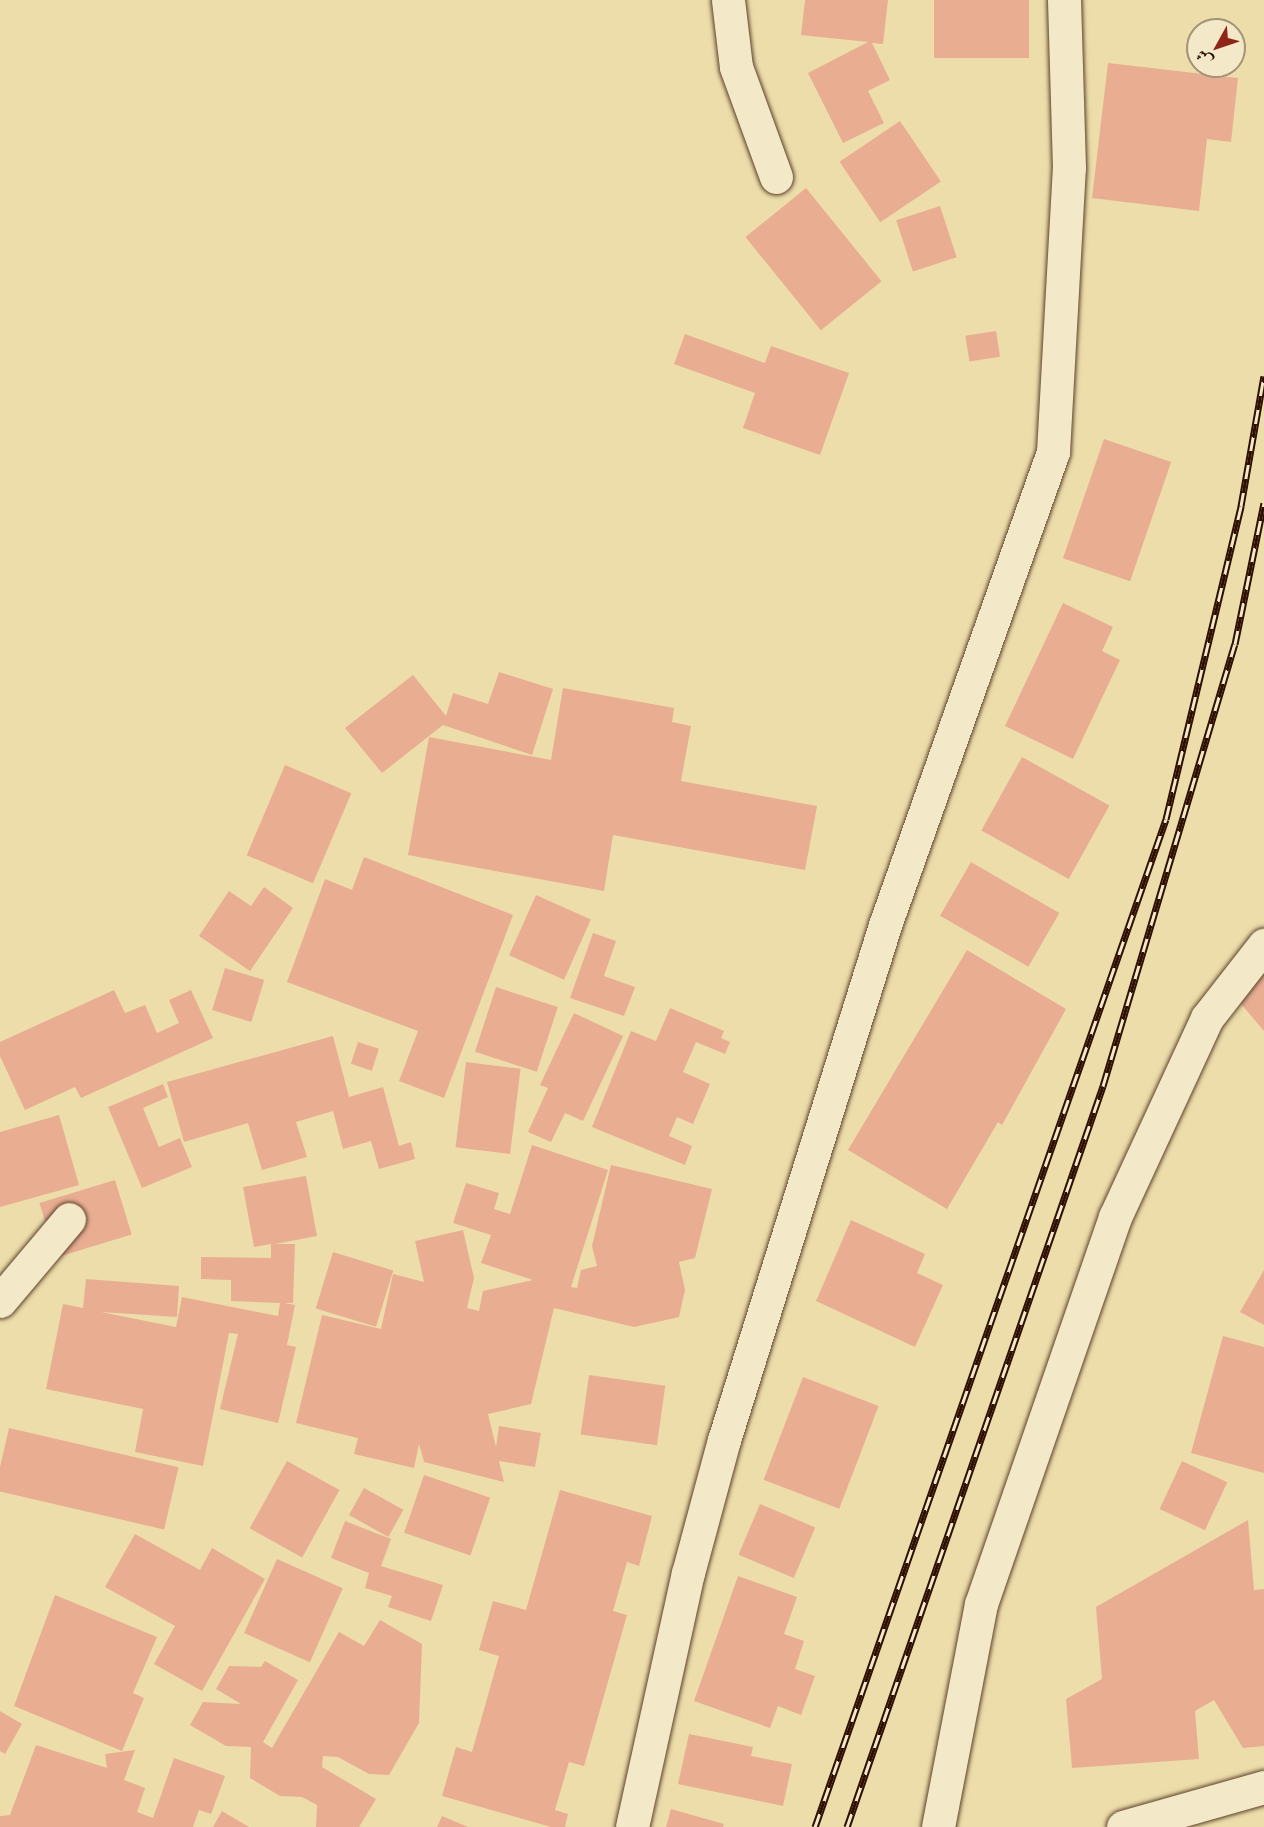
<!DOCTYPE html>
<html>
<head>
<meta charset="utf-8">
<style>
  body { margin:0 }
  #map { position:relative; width:1264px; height:1827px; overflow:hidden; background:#ecddaa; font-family:"Gentium Book Plus",Amiri,serif }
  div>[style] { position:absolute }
  .building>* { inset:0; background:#e9ae92; transform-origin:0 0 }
  .roads { filter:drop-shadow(0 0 2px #5c422b) drop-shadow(0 0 2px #5c422b) }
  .minor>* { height:33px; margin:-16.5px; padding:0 16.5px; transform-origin:16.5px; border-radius:16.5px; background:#f3e9c8 }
  .rail>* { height:7px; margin-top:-3.5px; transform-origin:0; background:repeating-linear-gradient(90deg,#f3e9c8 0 14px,#2c0f01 0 28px); box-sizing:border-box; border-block:2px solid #2c0f01 }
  span { translate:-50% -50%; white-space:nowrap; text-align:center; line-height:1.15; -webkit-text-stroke:4.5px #f3e9c8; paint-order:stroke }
  .north { position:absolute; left:1186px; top:18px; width:60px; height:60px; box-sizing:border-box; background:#f3e9c8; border:2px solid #a39278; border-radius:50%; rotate:230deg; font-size:16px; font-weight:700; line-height:24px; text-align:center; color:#2c0f01 }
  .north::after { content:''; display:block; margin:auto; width:21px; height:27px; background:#8f2418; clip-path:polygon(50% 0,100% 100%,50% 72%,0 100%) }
</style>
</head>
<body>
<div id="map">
  <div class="building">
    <div style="clip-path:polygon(805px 0,888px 0,883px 44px,872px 43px,890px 80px,868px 91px,884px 123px,843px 143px,808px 73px,868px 42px,801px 35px)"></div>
    <div style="left:934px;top:0;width:95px;height:58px"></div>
    <div style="clip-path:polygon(1108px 63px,1238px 78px,1231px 142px,1207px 139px,1199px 211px,1092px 198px)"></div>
    <div style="left:900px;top:121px;width:73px;height:73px;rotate:56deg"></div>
    <div style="left:806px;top:188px;width:120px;height:78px;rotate:51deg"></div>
    <div style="left:940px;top:206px;width:54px;height:46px;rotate:72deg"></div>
    <div style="left:996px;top:331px;width:26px;height:31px;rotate:81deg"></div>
    <div style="clip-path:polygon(685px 334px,765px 363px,771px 346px,849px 373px,820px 455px,743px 428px,755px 393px,674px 364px)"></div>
    <div style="left:1104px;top:439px;width:71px;height:126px;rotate:19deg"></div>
    <div style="clip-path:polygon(1063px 603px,1113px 627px,1102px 651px,1120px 660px,1073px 759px,1005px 726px)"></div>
    <div style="clip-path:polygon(499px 672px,553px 689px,532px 755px,443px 725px,382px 773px,345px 728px,413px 675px,446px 716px,453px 693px,488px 704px)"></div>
    <div style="clip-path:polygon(563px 688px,674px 708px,672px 722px,691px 726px,681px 781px,817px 806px,805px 870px,613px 835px,604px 891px,408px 855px,429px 737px,551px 760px)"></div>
    <div style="left:1022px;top:757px;width:100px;height:84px;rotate:29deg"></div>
    <div style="left:285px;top:765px;width:72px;height:98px;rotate:23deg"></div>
    <div style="clip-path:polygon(364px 857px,513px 915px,444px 1098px,399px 1081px,418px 1031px,287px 982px,325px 879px,352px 890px)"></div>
    <div style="left:971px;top:862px;width:102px;height:62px;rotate:30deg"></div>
    <div style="clip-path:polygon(264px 887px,293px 908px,250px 971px,199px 936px,229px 891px,251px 906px)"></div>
    <div style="left:536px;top:895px;width:60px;height:66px;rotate:24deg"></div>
    <div style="clip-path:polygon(593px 933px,616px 941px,604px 976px,635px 987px,624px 1016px,570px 998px)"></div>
    <div style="clip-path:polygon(967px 950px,1066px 1009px,1002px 1125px,998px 1122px,947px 1209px,848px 1150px)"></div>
    <div style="left:225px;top:968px;width:41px;height:44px;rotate:17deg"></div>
    <div style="clip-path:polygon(1264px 974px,1264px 1031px,1236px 998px)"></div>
    <div style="left:496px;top:987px;width:65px;height:68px;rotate:18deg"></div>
    <div style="clip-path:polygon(114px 990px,125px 1013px,145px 1005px,157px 1033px,179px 1023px,169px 1000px,191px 990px,213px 1038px,81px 1098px,75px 1087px,25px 1110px,0 1056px,0 1042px)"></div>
    <div style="clip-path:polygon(670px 1008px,724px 1031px,721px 1038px,730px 1042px,725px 1054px,696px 1042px,683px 1072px,710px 1084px,693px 1124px,677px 1117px,669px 1136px,692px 1146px,685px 1165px,592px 1127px,631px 1031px,656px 1041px)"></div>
    <div style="clip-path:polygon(574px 1013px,623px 1036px,583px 1121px,565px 1113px,551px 1142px,528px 1132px,548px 1088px,540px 1085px)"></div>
    <div style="clip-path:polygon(333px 1036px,349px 1097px,383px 1087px,399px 1146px,411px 1142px,415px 1159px,379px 1169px,371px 1141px,343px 1149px,333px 1111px,296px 1122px,307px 1157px,262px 1170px,248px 1123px,184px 1142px,167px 1082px)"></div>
    <div style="left:358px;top:1042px;width:22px;height:23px;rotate:18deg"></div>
    <div style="left:466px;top:1062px;width:55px;height:86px;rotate:7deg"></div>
    <div style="clip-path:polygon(163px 1084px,168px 1097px,143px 1108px,159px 1147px,180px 1138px,192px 1167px,142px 1188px,108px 1107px)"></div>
    <div style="clip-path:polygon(59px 1115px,79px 1185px,0 1207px,0 1132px)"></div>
    <div style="clip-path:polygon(532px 1145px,608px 1170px,571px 1287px,577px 1288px,581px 1270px,597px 1266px,592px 1246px,611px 1165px,712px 1189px,695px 1258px,679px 1262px,685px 1290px,679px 1317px,634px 1327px,554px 1308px,531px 1404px,488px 1414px,496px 1447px,499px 1426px,541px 1433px,535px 1467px,499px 1461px,504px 1482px,424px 1462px,419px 1444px,414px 1468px,354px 1454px,358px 1438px,296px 1423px,322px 1315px,381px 1329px,393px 1274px,424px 1282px,415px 1241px,463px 1230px,474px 1278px,467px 1308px,479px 1311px,483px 1291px,533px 1280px,481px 1263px,491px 1235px,453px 1223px,466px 1183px,499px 1193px,494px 1209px,510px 1214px)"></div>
    <div style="clip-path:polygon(306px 1176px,317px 1236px,275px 1244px,295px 1244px,293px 1303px,284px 1303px,295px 1305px,287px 1345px,296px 1347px,278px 1423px,220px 1409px,238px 1334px,229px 1333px,203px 1466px,135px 1452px,143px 1409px,46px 1389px,63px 1304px,83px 1308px,86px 1279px,179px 1286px,177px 1317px,101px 1312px,176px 1327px,182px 1297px,278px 1316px,280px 1303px,231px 1301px,231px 1280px,201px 1279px,201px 1257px,271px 1258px,271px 1244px,254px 1247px,243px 1187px)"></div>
    <div style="left:115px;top:1180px;width:57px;height:79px;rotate:73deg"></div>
    <div style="clip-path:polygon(851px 1220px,925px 1254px,917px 1273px,943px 1285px,915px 1347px,816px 1301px)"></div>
    <div style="left:333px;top:1252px;width:63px;height:59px;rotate:17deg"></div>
    <div style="clip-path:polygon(1264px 1270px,1264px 1325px,1240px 1312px)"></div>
    <div style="clip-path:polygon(1223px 1336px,1264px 1347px,1264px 1473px,1191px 1453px)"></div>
    <div style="left:589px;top:1375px;width:77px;height:60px;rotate:8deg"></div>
    <div style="left:803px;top:1377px;width:81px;height:110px;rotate:21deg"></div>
    <div style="left:9px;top:1428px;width:174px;height:64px;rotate:13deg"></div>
    <div style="left:287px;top:1461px;width:60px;height:77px;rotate:29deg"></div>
    <div style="left:1182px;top:1461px;width:50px;height:53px;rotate:25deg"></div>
    <div style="left:424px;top:1475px;width:70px;height:61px;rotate:19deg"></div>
    <div style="left:364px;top:1488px;width:45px;height:31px;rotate:29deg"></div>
    <div style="clip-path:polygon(560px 1490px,652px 1516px,639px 1566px,627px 1562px,613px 1611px,627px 1615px,584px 1766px,569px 1762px,555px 1810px,568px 1814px,565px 1827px,551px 1827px,442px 1796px,456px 1747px,472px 1752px,499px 1656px,479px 1650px,493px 1601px,526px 1610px)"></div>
    <div style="left:760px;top:1504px;width:60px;height:55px;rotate:23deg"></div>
    <div style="clip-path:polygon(1248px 1520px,1254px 1590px,1264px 1589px,1264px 1746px,1243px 1748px,1214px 1700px,1195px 1711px,1199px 1759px,1072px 1768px,1066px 1699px,1102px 1679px,1096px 1607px)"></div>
    <div style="clip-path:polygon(345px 1521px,391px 1539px,381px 1566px,443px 1585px,431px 1621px,388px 1607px,392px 1596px,365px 1588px,369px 1573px,331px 1558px)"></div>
    <div style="clip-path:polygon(135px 1534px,200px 1570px,212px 1548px,265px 1579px,202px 1691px,154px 1664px,175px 1626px,105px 1587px)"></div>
    <div style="left:277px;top:1559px;width:72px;height:81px;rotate:24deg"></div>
    <div style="clip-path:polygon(738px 1576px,797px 1597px,784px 1634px,804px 1641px,795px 1669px,815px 1676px,801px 1715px,778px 1706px,770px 1728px,694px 1701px)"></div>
    <div style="clip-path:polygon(55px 1595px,157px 1637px,133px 1693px,144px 1698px,122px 1751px,14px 1706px)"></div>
    <div style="clip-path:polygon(380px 1620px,422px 1644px,419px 1723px,389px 1775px,369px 1774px,338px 1757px,323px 1756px,322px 1767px,376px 1799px,359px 1827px,316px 1827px,317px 1805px,302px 1797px,280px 1796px,250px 1778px,251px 1747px,226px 1746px,190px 1725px,203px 1702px,241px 1704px,216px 1689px,229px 1666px,261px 1667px,265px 1661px,298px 1680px,263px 1742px,272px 1748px,339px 1632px,364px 1646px)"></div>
    <div style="clip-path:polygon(0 1711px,22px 1724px,5px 1754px,0 1751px)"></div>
    <div style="clip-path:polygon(689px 1734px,753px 1747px,751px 1756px,792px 1764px,783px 1806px,678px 1784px)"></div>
    <div style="clip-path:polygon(36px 1745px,107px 1768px,105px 1754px,135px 1750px,124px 1780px,145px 1788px,137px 1812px,153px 1818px,174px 1758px,225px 1776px,211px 1814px,199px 1810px,193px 1827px,0 1827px,0 1816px,10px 1815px)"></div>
    <div style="clip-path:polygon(671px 1809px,724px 1824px,723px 1827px,666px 1827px)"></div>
    <div style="clip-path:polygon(222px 1811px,249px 1827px,213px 1827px)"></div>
    <div style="clip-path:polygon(442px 1816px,468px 1827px,437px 1827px)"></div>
  </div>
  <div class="roads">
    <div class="minor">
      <div style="left:728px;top:0;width:67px;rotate:83.2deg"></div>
      <div style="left:736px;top:67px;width:117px;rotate:70deg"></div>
      <div style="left:0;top:1301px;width:107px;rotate:-49.9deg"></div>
      <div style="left:632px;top:1827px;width:260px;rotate:-77.6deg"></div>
      <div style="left:688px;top:1573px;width:138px;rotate:-74.9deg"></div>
      <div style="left:724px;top:1440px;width:540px;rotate:-72.64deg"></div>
      <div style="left:885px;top:925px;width:502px;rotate:-70.45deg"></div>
      <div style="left:1053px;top:452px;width:284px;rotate:-86.8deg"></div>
      <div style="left:1069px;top:168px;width:168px;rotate:-91.7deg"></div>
      <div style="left:938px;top:1827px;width:227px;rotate:-79.1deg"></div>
      <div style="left:981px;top:1604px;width:410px;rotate:-70.9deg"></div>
      <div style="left:1115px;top:1217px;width:219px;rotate:-65.2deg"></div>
      <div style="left:1207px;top:1018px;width:93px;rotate:-52deg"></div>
      <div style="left:1123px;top:1827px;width:147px;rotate:-15.8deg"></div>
    </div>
  </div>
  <div class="rail">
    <div style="left:815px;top:1827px;width:1067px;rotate:-70.8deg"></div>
    <div style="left:1166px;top:819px;width:322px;rotate:-76.5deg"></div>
    <div style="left:1241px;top:506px;width:132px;rotate:-80deg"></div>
    <div style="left:847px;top:1827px;width:784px;rotate:-70.94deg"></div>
    <div style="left:1103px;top:1086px;width:461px;rotate:-73.4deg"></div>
    <div style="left:1235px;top:644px;width:144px;rotate:-78.4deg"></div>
  </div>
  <div class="north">ش</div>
</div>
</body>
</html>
